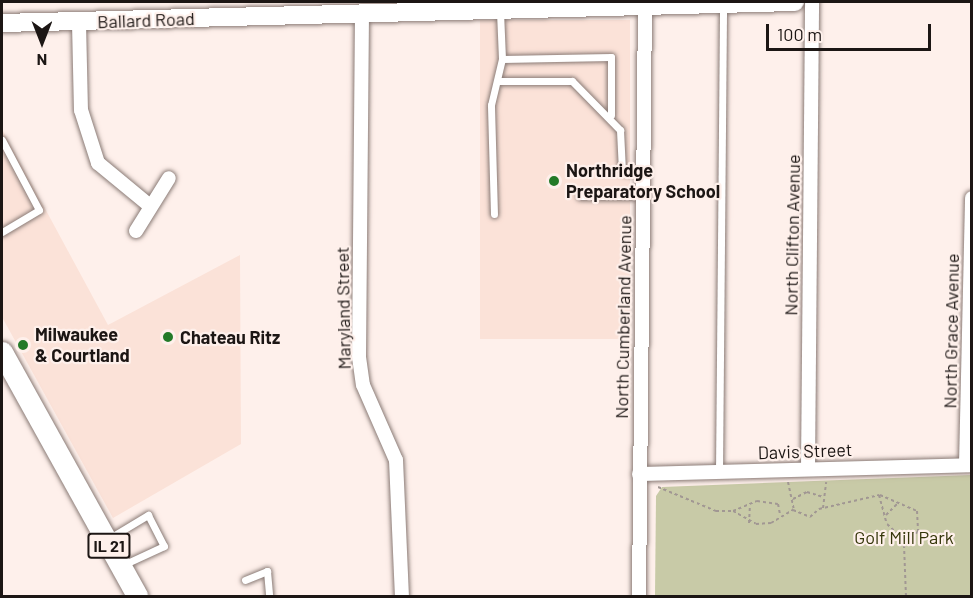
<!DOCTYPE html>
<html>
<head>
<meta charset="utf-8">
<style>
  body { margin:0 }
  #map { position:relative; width:973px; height:598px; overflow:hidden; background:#fef0eb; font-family:Barlow,sans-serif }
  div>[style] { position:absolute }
  .built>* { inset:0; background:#fbe2d8; transform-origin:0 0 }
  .green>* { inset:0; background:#c8caa7 }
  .path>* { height:2px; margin-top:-1px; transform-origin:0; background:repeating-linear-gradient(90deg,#a19793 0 3px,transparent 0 6px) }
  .path>.ring { margin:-1px; padding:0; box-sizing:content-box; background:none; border:2px solid #a19793; border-radius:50% }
  .roads { filter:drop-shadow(0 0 2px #8a7b76) drop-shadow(0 0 2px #8a7b76) }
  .lane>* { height:7px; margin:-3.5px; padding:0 3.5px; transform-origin:3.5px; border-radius:3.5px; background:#fff }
  .street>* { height:14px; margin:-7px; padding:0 7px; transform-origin:7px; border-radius:7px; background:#fff }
  .secondary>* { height:18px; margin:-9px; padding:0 9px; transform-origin:9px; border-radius:9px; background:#fff }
  .primary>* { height:21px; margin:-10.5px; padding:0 10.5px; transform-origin:10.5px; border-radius:10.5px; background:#fff }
  .dots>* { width:16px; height:16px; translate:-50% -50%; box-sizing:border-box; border:3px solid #fef0eb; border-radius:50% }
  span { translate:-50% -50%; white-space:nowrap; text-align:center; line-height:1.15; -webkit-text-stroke:4.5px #fef0eb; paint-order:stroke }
  .shield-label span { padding:2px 4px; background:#fef0eb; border:2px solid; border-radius:4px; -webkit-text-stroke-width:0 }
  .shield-label { font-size:16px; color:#1c1614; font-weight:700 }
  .street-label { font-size:18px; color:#1c1614 }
  .poi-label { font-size:18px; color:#1c1614; font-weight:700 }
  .left { translate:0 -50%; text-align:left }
  .park-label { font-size:18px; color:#343509 }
  .frame { position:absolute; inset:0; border:3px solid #1c1614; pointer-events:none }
  .north { position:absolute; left:12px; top:12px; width:60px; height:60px; -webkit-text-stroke:4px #fef0eb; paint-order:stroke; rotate:180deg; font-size:16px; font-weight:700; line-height:24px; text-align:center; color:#1c1614 }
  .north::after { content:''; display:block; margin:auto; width:21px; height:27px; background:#1c1614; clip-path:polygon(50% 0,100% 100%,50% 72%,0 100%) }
  .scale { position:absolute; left:766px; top:24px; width:165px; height:27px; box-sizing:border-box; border:3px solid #1c1614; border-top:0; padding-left:8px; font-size:18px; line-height:21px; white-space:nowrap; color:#1c1614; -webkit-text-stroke:4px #fef0eb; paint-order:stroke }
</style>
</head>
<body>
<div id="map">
  <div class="built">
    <div style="left:630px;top:20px;width:319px;height:150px;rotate:90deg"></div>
    <div style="clip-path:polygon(2px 129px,108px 325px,240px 255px,241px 444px,113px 518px,2px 317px)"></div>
  </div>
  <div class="green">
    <div style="clip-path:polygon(971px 475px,971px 596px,655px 596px,656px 496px,662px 487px)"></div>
  </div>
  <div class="path">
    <div style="left:788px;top:482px;width:29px;rotate:78deg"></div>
    <div style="left:658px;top:487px;width:63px;rotate:22.5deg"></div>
    <div style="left:716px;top:511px;width:17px"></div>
    <div style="left:733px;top:511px;width:26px;rotate:29deg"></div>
    <div style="left:756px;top:524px;width:15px;rotate:-4deg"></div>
    <div style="left:771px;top:523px;width:26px;rotate:-31deg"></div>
    <div style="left:793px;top:510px;width:18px;rotate:22deg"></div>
    <div style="left:810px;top:517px;width:12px;rotate:-42deg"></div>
    <div style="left:819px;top:509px;width:62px;rotate:-13.1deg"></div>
    <div style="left:879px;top:495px;width:30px;rotate:75deg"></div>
    <div style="left:887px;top:524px;width:16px;rotate:43deg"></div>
    <div style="left:880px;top:495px;width:40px;rotate:23.4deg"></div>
    <div style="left:917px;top:511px;width:21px;rotate:87deg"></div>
    <div style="left:918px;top:532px;width:10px;rotate:156deg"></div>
    <div style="left:793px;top:499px;width:16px;rotate:-27deg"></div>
    <div style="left:807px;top:492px;width:17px;rotate:17deg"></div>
    <div style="left:823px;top:508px;width:26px;rotate:-83deg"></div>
    <div style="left:733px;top:511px;width:26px;rotate:-23deg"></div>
    <div style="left:757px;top:501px;width:21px;rotate:8deg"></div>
    <div style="left:778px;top:504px;width:10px;rotate:79deg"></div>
    <div style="left:886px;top:515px;width:17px;rotate:-45deg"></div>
    <div style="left:749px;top:523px;width:18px;rotate:-87deg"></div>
    <div class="ring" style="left:898px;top:533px;width:10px;height:10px"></div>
    <div style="left:904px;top:545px;width:51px;rotate:87.8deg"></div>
    <div style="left:971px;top:575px;width:1px"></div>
  </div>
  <div class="roads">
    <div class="lane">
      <div style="left:502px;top:59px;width:109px;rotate:-1.1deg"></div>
      <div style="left:611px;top:57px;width:58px;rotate:90deg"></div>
      <div style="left:498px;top:81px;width:74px"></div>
      <div style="left:572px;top:81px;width:69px;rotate:45.6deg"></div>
      <div style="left:620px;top:130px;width:41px;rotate:87.2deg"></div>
      <div style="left:622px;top:171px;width:21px;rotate:8deg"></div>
      <div style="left:2px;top:140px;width:79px;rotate:62.1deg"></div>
      <div style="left:39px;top:210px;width:43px;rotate:149.3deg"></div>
      <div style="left:580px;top:196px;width:63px"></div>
      <div style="left:494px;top:214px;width:109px;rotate:-91.6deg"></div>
      <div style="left:491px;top:105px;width:47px;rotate:-76.6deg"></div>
      <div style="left:502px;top:59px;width:47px;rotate:-92.4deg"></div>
      <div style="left:719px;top:472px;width:466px;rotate:-89.5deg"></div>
      <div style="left:108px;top:539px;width:47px;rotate:-31deg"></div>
      <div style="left:148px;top:515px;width:35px;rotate:63deg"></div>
      <div style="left:164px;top:546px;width:45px;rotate:155.1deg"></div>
      <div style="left:245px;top:580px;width:24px;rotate:-22deg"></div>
      <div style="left:267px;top:571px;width:25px;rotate:85deg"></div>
    </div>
    <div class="street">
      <div style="left:362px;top:13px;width:344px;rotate:90.5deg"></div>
      <div style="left:359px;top:357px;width:28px;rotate:82deg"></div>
      <div style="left:363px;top:385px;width:82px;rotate:66.3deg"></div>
      <div style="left:396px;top:460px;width:136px;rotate:87.5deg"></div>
      <div style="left:79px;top:23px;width:87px;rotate:88.7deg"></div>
      <div style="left:81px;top:110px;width:56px;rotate:72.2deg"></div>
      <div style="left:98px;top:163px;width:67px;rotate:39.6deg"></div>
      <div style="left:136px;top:231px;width:62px;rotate:-58.1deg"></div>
      <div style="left:966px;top:465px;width:267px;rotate:-88.7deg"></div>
      <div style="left:808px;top:469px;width:467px;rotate:-89.5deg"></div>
      <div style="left:639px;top:474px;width:333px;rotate:-1.5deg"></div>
      <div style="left:639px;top:596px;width:594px;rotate:-89.42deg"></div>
    </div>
    <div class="secondary">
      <div style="left:2px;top:23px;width:793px;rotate:-1.52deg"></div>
    </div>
    <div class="primary">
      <div style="left:2px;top:352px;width:279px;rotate:61deg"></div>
    </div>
  </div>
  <div class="dots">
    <div style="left:554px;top:181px;background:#237a28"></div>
    <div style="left:168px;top:337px;background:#237a28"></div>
    <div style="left:23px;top:345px;background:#237a28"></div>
  </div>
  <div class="shield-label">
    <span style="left:109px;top:546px">IL 21</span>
  </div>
  <div class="street-label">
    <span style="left:146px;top:20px;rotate:-2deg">Ballard Road</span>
    <span style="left:792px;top:235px;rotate:-89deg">North Clifton Avenue</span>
    <span style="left:343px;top:308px;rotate:-91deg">Maryland Street</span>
    <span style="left:623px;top:317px;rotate:-89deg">North Cumberland Avenue</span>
    <span style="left:951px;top:331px;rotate:-89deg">North Grace Avenue</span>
    <span style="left:805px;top:451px;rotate:-2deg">Davis Street</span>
  </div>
  <div class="poi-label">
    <span class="left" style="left:566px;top:181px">Northridge<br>Preparatory School</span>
    <span class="left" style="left:35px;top:345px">Milwaukee<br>&amp; Courtland</span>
    <span class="left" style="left:180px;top:337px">Chateau Ritz</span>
  </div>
  <div class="park-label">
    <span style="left:904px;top:537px">Golf Mill Park</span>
  </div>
  <div class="frame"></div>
  <div class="north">N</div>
  <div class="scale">100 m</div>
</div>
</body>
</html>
